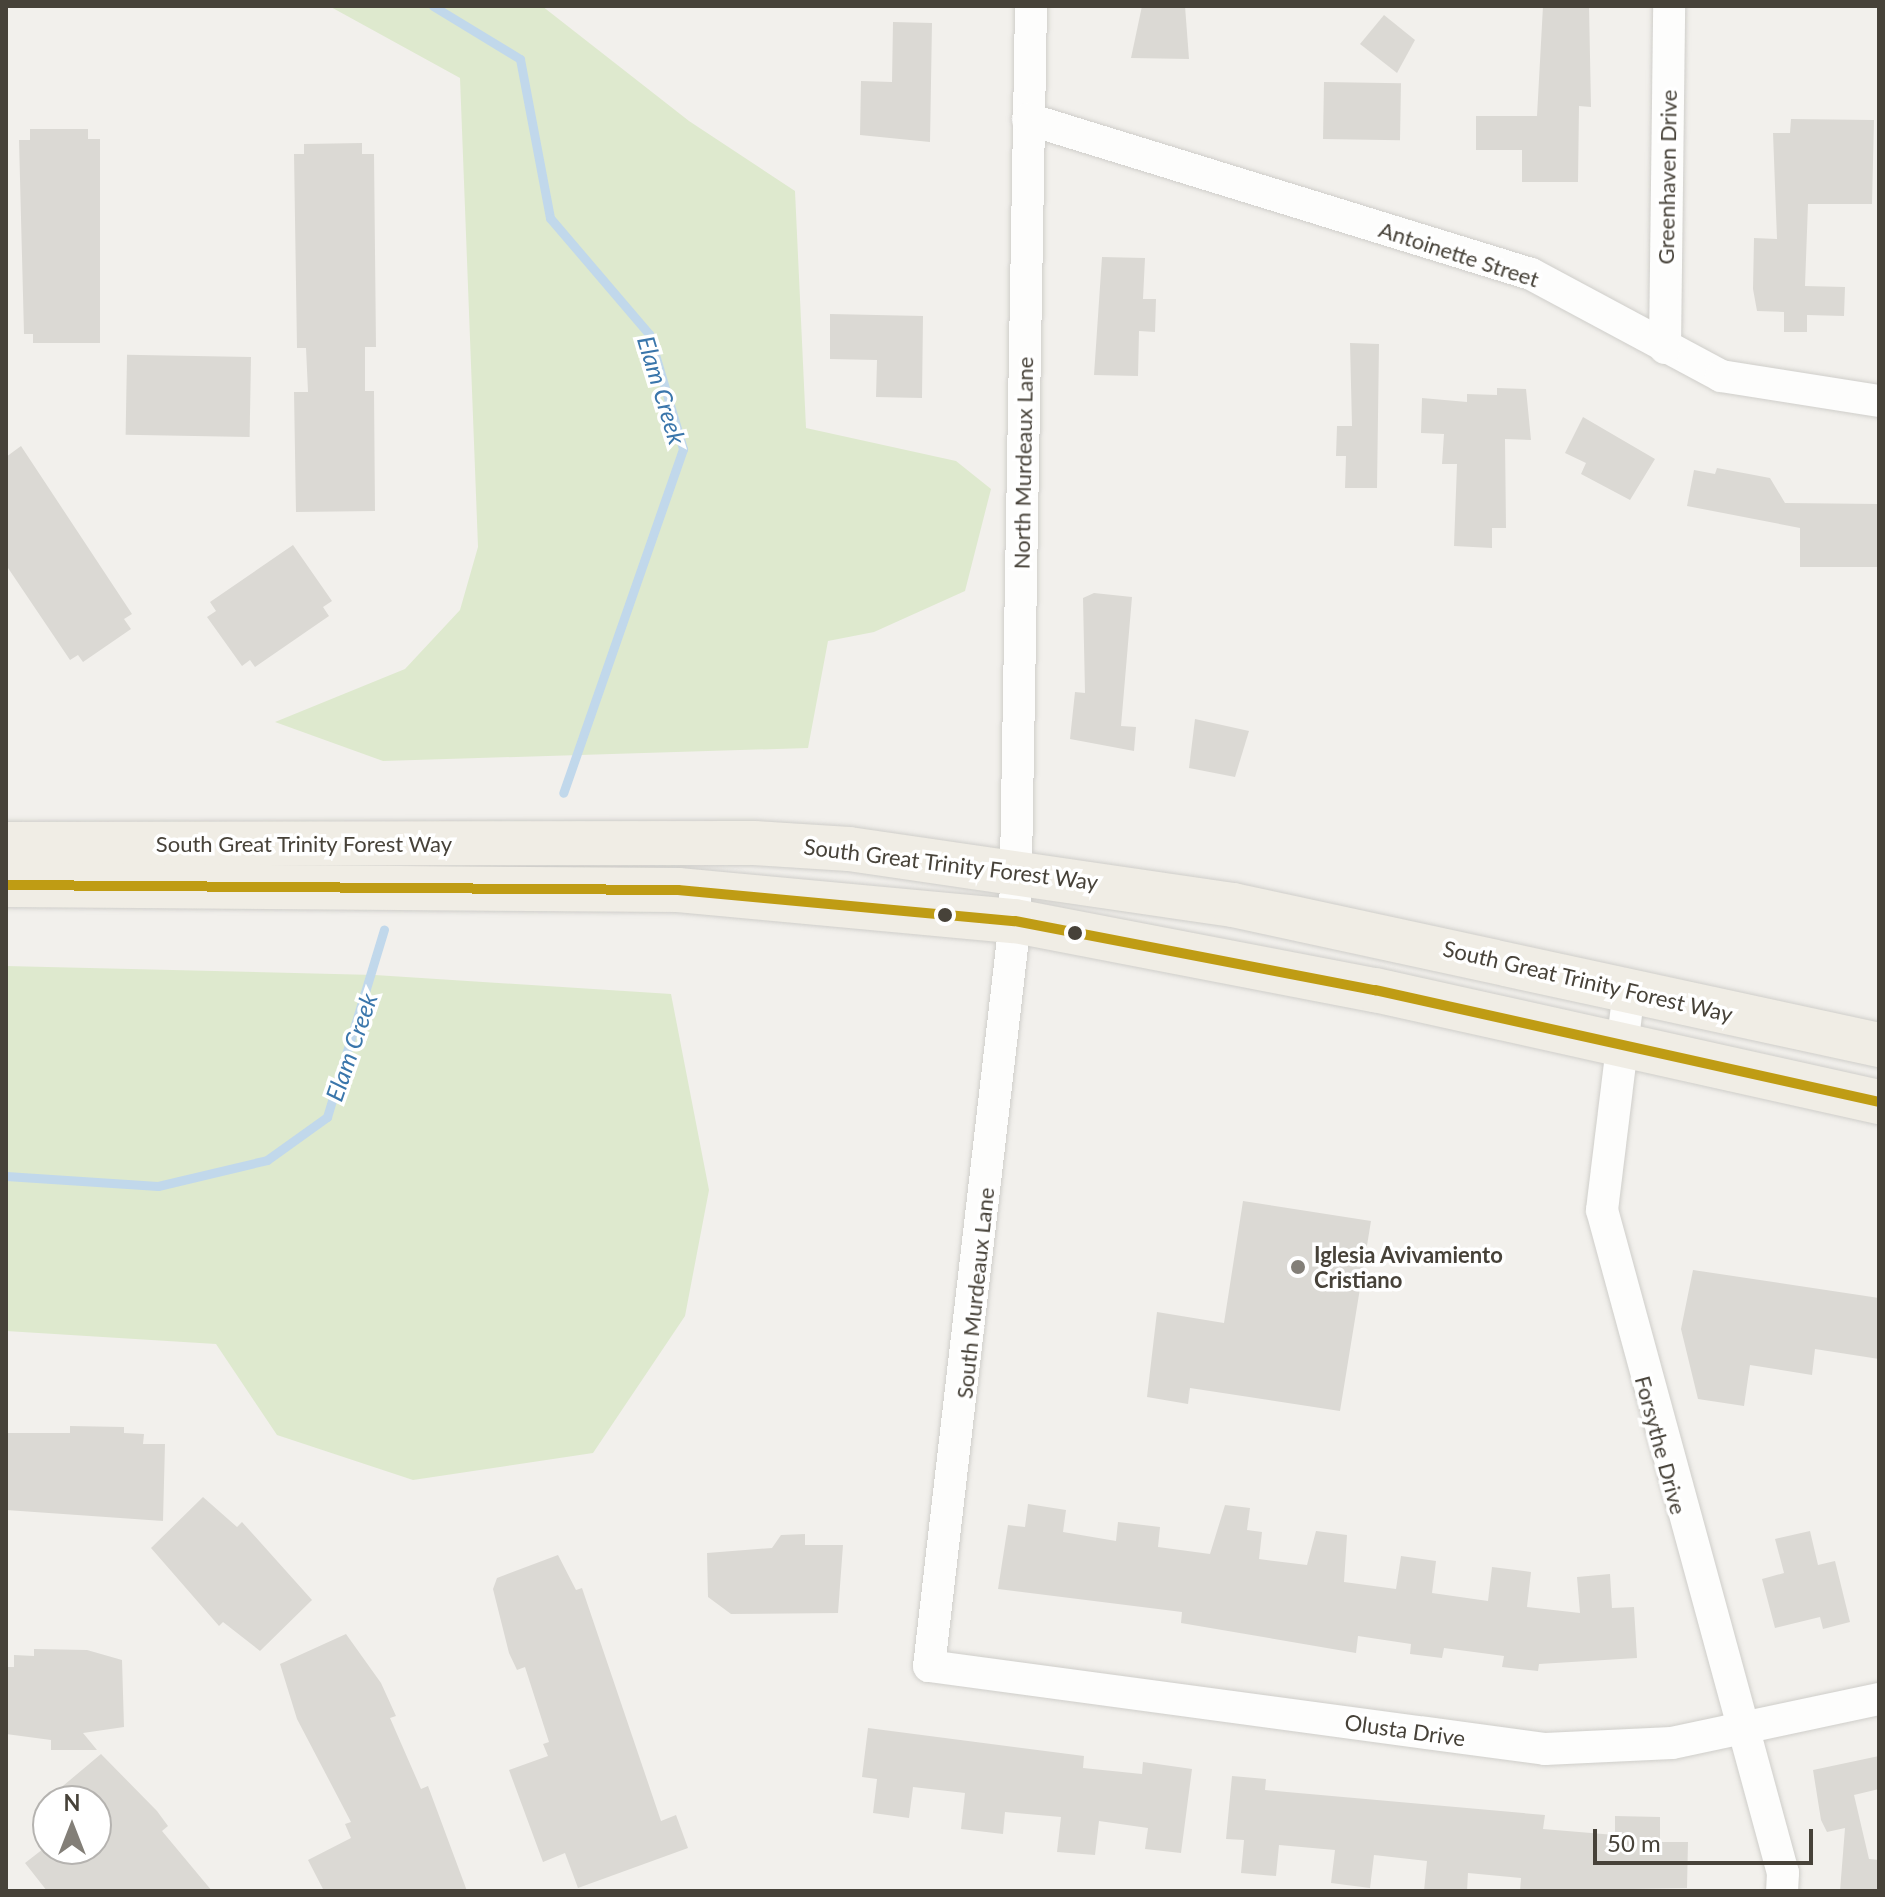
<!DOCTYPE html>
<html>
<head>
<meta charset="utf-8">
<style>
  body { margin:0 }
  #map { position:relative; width:1885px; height:1897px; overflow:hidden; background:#f2f0ec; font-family:Lato,sans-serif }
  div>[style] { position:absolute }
  .green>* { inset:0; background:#dee9ce }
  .stream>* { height:9px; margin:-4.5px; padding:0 4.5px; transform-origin:4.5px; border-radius:4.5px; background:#c1d8eb }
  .building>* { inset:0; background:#dbd9d4; transform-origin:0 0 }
  .roads { filter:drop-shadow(0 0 2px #cfceca) drop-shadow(0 0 2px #cfceca) }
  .minor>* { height:32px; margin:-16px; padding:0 16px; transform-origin:16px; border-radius:16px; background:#fdfdfc }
  .primary>* { height:44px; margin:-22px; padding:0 22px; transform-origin:22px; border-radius:22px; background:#f0ede5 }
  .bus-1>* { height:10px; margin:-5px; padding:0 5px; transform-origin:5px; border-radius:5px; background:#bf9c14 }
  .dots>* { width:22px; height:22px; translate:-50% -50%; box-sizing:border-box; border:4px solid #fff; border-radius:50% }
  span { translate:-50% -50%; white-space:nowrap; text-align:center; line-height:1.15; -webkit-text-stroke:7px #fff; paint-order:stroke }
  .street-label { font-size:22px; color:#474239 }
  .poi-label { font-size:22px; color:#474239; font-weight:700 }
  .left { translate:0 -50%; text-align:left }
  .water-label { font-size:24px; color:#3a76ab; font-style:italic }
  .frame { position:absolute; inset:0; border:8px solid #474239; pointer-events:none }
  .north { position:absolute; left:32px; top:1785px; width:80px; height:80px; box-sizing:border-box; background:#fff; border:2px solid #b5b3b0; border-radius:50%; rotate:0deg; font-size:22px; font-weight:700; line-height:32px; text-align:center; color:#474239 }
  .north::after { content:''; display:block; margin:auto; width:28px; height:36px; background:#837f78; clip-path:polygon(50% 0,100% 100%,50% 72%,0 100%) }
  .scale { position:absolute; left:1593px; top:1829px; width:220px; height:36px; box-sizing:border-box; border:4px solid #474239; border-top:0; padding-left:10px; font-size:24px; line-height:28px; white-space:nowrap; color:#474239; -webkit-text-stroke:6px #fff; paint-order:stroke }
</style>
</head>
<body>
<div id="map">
  <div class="green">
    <div style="clip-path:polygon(329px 6px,542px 6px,689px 121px,795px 191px,806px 428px,956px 461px,991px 489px,965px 591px,874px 632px,828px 641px,808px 748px,383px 761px,275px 722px,405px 669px,460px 610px,478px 547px,460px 78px)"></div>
    <div style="clip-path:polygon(6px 966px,375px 975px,671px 994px,709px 1190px,685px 1316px,593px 1453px,413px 1480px,277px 1435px,216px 1344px,6px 1331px)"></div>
  </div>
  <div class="stream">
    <div style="left:433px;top:6px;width:102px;rotate:31.3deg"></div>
    <div style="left:520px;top:59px;width:162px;rotate:79.3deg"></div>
    <div style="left:550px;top:218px;width:153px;rotate:49.5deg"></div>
    <div style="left:649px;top:334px;width:120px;rotate:73.5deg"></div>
    <div style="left:683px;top:449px;width:364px;rotate:109.2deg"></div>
    <div style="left:6px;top:1176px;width:152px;rotate:3.8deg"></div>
    <div style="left:158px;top:1186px;width:112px;rotate:-13.4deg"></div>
    <div style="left:267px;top:1160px;width:74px;rotate:-35.6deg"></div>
    <div style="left:327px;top:1117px;width:196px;rotate:-73.1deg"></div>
  </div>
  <div class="building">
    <div style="clip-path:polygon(1142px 6px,1185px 6px,1189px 59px,1131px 58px)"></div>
    <div style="clip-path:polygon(1543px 6px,1589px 6px,1591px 107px,1579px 106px,1578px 182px,1522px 182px,1522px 150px,1476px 150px,1476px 116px,1537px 116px)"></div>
    <div style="clip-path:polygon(1384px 15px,1415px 40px,1397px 73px,1360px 44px)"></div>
    <div style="clip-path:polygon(893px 22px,932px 23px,930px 142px,860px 135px,861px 81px,892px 82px)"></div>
    <div style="left:1324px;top:82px;width:77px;height:57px;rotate:1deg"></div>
    <div style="clip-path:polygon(1791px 119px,1874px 120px,1872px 204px,1808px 204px,1805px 286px,1845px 287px,1844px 316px,1807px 315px,1807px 332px,1784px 332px,1784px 312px,1757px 311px,1753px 289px,1754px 238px,1777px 239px,1773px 133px,1790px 133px)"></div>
    <div style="clip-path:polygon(30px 129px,88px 129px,88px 139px,100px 139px,100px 343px,33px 343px,33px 334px,24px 334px,19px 140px,30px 140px)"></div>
    <div style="clip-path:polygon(362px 143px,362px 154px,374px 154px,376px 347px,365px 347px,365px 391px,374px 391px,375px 511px,296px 512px,294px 392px,308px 392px,306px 348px,297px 348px,294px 154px,304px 154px,304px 144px)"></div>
    <div style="clip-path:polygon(1102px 257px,1145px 258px,1143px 299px,1156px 299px,1155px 332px,1139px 331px,1138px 376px,1094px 375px)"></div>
    <div style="clip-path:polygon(830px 314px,923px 316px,922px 398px,876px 397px,877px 360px,830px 359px)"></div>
    <div style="clip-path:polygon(1350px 343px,1379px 344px,1377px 488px,1345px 488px,1346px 456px,1336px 456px,1337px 426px,1352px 426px)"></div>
    <div style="left:251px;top:357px;width:80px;height:124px;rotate:91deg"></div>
    <div style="clip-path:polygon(1497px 388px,1526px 389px,1531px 440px,1505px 439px,1506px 528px,1492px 528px,1492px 548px,1454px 546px,1457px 464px,1442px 464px,1444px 434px,1421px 433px,1422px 398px,1467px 402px,1467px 394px,1497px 395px)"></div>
    <div style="clip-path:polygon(1583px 417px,1655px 459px,1630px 500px,1581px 474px,1586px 463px,1565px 453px)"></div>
    <div style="clip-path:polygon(21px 446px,132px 614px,124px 619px,131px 629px,83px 662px,78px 655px,70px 660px,6px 565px,6px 457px)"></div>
    <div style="clip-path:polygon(1717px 468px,1770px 478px,1785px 503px,1879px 504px,1879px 567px,1800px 567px,1800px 528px,1687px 506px,1694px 470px,1715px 474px)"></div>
    <div style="clip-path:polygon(293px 545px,332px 601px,323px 607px,329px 616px,255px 667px,250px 660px,242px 666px,207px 617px,216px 611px,210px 602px)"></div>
    <div style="clip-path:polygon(1094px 593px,1132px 597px,1121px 726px,1136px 727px,1134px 751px,1070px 739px,1075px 692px,1085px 693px,1083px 598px)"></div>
    <div style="clip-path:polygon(1195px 719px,1249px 731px,1235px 777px,1189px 768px)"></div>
    <div style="clip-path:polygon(1243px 1201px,1371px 1221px,1340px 1411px,1190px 1388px,1188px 1404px,1147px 1397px,1157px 1312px,1224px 1323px)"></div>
    <div style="clip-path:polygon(1693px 1270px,1879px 1298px,1879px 1359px,1815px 1349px,1812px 1375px,1750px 1365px,1744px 1406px,1698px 1399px,1681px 1329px)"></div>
    <div style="clip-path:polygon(70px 1426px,124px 1427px,124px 1433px,144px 1434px,143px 1444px,165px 1444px,163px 1521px,6px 1510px,6px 1433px,70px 1433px)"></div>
    <div style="clip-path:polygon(203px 1497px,237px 1527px,242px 1522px,312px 1600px,260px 1651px,223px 1622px,219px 1626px,151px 1548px)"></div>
    <div style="clip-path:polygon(1028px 1504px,1066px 1510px,1063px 1532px,1116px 1541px,1118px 1522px,1160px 1527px,1158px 1547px,1210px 1554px,1225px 1505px,1250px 1508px,1247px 1530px,1262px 1532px,1259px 1559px,1307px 1565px,1316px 1531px,1347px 1535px,1344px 1582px,1396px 1589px,1401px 1556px,1436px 1561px,1432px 1593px,1488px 1601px,1492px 1567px,1531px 1572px,1527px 1607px,1580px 1613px,1577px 1577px,1610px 1574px,1612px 1608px,1634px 1607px,1637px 1658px,1539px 1664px,1538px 1671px,1502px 1667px,1504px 1656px,1444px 1648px,1442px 1658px,1410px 1654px,1411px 1644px,1358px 1636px,1356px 1653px,1181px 1623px,1182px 1612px,998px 1589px,1008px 1525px,1025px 1527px)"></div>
    <div style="clip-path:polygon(1810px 1531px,1818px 1565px,1835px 1561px,1850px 1622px,1823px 1629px,1820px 1617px,1775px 1628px,1762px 1579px,1784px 1573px,1775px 1539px)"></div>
    <div style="clip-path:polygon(805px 1534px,805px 1545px,843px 1545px,838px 1613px,731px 1614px,708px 1597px,707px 1553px,772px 1548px,781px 1535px)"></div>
    <div style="clip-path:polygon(558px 1555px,576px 1590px,582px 1588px,661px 1821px,676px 1815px,688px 1848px,578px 1888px,565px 1853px,543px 1862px,509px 1770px,548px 1756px,543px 1744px,549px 1742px,525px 1667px,517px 1670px,509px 1653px,493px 1589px,497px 1578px)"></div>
    <div style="clip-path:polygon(346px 1634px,381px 1683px,396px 1716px,390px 1718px,421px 1789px,428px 1786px,467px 1891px,324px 1891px,308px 1860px,351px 1838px,345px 1824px,351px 1822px,297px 1719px,280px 1664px)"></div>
    <div style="clip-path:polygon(34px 1649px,87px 1650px,122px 1660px,124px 1727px,83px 1733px,97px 1750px,51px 1750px,51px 1740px,6px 1734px,6px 1667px,14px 1667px,14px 1655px,34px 1656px)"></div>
    <div style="clip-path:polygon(868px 1728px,1084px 1756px,1083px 1768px,1142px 1774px,1143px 1762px,1192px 1769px,1181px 1853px,1145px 1849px,1148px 1828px,1099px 1821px,1095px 1855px,1057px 1852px,1061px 1817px,1005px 1812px,1003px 1834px,961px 1829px,965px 1793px,913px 1787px,909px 1818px,873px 1813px,877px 1779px,862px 1777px)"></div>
    <div style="clip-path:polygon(101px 1754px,157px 1811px,168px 1826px,162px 1831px,212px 1891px,47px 1891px,25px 1863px,43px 1849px,96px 1849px,96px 1801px,45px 1801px)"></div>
    <div style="clip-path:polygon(1879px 1756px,1879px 1789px,1854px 1795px,1869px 1859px,1879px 1860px,1879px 1891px,1840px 1891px,1845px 1828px,1827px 1832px,1821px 1820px,1813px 1770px)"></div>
    <div style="clip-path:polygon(1232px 1776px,1266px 1779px,1265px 1790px,1545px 1815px,1543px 1829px,1615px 1835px,1615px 1816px,1660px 1817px,1660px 1842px,1688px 1842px,1687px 1888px,1520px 1891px,1521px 1878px,1468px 1873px,1467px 1891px,1424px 1891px,1427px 1861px,1374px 1855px,1370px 1888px,1331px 1883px,1335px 1850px,1279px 1845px,1276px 1876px,1241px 1873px,1244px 1840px,1226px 1839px)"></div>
  </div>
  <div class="roads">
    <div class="minor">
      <div style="left:1031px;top:6px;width:915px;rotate:91deg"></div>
      <div style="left:1015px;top:921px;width:750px;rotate:96.58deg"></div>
      <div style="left:929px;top:1666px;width:622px;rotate:7.67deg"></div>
      <div style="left:1545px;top:1749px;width:127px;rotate:-2.7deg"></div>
      <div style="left:1672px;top:1743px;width:212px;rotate:-12deg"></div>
      <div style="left:1028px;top:119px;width:526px;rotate:17.13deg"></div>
      <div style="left:1531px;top:274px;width:216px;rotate:28.2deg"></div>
      <div style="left:1721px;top:376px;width:160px;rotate:9deg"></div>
      <div style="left:1665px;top:348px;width:342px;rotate:-89.3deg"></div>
      <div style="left:1629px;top:990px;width:222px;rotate:97deg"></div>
      <div style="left:1602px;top:1210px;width:687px;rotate:74.73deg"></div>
      <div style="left:1783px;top:1873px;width:18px;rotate:93deg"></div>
    </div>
    <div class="primary">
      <div style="left:6px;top:844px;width:748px;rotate:-0.08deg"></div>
      <div style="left:754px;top:843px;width:95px;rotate:3.6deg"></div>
      <div style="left:849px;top:849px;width:388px;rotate:8.3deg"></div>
      <div style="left:1233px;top:905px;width:661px;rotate:12.23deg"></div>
      <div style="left:6px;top:885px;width:672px;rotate:0.43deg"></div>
      <div style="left:678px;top:890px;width:338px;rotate:5.3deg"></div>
      <div style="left:1015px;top:921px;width:367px;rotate:10.9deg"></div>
      <div style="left:1375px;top:990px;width:516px;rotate:12.53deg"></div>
    </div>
  </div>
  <div class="bus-1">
    <div style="left:6px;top:885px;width:672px;rotate:0.43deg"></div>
    <div style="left:678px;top:890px;width:338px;rotate:5.3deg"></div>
    <div style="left:1015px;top:921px;width:367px;rotate:10.9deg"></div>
    <div style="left:1375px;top:990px;width:516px;rotate:12.53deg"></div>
  </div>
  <div class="dots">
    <div style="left:945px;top:915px;background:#474239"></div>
    <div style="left:1075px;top:933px;background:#474239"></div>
    <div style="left:1298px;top:1267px;background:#837f78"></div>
  </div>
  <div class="street-label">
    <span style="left:1667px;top:177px;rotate:-89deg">Greenhaven Drive</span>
    <span style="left:1459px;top:254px;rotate:18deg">Antoinette Street</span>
    <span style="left:1023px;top:463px;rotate:-89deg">North Murdeaux Lane</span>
    <span style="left:304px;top:844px">South Great Trinity Forest Way</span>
    <span style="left:951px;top:864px;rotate:7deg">South Great Trinity Forest Way</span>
    <span style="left:1588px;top:981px;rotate:13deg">South Great Trinity Forest Way</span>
    <span style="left:975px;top:1293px;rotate:-84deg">South Murdeaux Lane</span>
    <span style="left:1661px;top:1445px;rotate:75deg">Forsythe Drive</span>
    <span style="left:1405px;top:1730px;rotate:8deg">Olusta Drive</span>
  </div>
  <div class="poi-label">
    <span class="left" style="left:1314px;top:1267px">Iglesia Avivamiento<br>Cristiano</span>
  </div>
  <div class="water-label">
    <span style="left:662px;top:390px;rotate:73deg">Elam Creek</span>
    <span style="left:351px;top:1047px;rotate:-71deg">Elam Creek</span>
  </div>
  <div class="frame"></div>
  <div class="north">N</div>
  <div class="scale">50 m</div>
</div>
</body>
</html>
